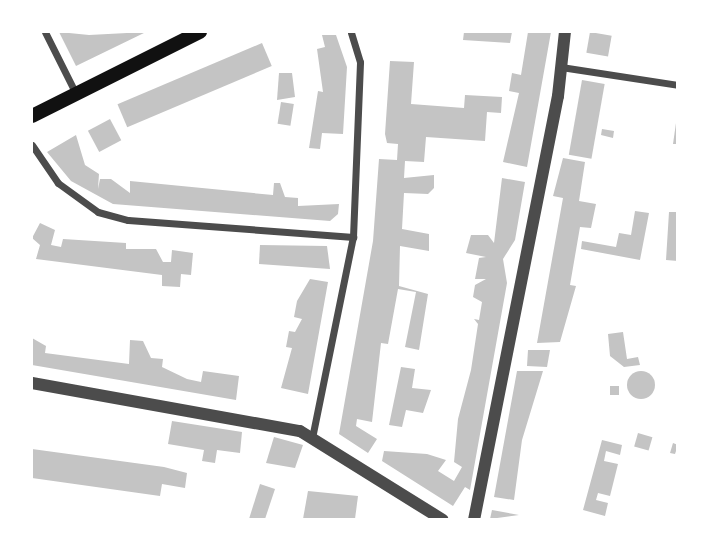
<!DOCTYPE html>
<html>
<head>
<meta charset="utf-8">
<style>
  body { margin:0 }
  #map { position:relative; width:709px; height:551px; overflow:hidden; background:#fff; font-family:"Source Serif 4",serif }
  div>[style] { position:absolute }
  .building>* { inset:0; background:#c4c4c4; transform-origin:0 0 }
  .round { border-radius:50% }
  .minor>* { height:7px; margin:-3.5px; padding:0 3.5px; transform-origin:3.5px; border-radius:3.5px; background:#4c4c4c }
  .tertiary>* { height:12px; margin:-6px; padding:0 6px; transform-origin:6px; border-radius:6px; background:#4c4c4c }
  .secondary>* { height:14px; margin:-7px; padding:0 7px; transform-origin:7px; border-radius:7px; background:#111 }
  span { translate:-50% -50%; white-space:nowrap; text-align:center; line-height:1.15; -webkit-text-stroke:5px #fff; paint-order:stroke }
  .frame { position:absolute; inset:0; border:33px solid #fff; pointer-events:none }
</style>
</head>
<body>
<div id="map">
  <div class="building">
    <div style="clip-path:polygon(59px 32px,89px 35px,146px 32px,76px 66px)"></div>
    <div style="clip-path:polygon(464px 32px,512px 32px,510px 43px,463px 40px)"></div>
    <div style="clip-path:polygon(528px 32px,551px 32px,527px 167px,503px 162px,519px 93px,509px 91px,512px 73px,521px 75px)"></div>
    <div style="left:590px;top:32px;width:22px;height:21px;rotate:10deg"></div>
    <div style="clip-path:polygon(322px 35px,336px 35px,347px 67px,343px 134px,322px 133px,320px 149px,309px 148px,318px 91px,323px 92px,317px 49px,325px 47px)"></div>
    <div style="left:262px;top:43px;width:25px;height:157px;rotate:67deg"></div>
    <div style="clip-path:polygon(390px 61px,414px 62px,411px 104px,464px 108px,465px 95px,502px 97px,501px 113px,487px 112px,485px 141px,426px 137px,424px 162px,405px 161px,404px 178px,434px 175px,434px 188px,428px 194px,404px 193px,402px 229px,429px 234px,429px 251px,400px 246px,399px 286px,428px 294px,419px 350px,405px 347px,416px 292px,398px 289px,388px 344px,381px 343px,372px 422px,357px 419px,356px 426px,377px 439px,368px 453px,339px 434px,373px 241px,379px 159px,397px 160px,398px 144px,387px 143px,385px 134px)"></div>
    <div style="clip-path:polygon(279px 73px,292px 73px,295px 97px,277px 100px)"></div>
    <div style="left:582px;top:80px;width:23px;height:76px;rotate:10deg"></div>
    <div style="left:281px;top:102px;width:13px;height:22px;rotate:9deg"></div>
    <div style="left:110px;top:119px;width:24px;height:25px;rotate:62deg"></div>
    <div style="clip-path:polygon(676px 123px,678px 123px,678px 144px,673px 144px)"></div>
    <div style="clip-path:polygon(602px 129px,614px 131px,613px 138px,601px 135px)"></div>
    <div style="clip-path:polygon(76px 135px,85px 165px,99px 174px,98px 189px,100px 179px,111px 179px,130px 193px,130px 181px,273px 195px,274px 183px,280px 183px,285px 197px,298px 198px,298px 206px,339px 204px,338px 214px,330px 221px,113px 204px,71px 181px,47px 152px)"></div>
    <div style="clip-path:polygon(563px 158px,585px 162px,579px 201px,596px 204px,591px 228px,580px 227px,570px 285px,576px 286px,560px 342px,537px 343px,563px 198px,553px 196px)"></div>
    <div style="clip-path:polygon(502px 178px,525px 182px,515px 240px,503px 259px,507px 283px,470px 490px,465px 487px,453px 506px,382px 461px,384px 451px,427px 454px,446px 460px,438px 471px,454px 481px,462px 467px,454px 462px,458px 419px,471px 370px,478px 324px,474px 319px,479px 320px,482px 302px,473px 297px,475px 285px,486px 279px,475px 279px,479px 258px,486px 257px,466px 253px,471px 235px,488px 235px,494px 243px)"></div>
    <div style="clip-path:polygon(635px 211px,649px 213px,640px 260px,581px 249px,582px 241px,616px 247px,619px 233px,631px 235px)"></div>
    <div style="clip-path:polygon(669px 212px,678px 212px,678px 261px,666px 260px)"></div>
    <div style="clip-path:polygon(40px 223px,55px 230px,51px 245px,61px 247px,63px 239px,126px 243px,126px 249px,156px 249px,163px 262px,171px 262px,172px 250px,193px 253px,191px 275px,181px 274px,180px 287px,162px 286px,162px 275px,36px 259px,40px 245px,32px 238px)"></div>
    <div style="clip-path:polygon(260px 245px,327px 246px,330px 269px,259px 264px)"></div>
    <div style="clip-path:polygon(310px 279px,328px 282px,308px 394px,281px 388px,292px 348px,286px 347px,289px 331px,295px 332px,302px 319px,294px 317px,297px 301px)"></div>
    <div style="clip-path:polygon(623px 332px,627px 359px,638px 357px,640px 365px,624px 367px,610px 356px,608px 334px)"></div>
    <div style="clip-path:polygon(32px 338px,46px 346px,45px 353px,129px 364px,130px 340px,143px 341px,151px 358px,163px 359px,162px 367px,187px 379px,201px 382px,203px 371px,239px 376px,236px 400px,32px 365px)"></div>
    <div style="clip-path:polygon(528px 350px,550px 350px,547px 367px,527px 366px)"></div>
    <div style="clip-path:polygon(401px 367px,415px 369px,412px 388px,431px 390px,423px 413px,406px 410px,402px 427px,389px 425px)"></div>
    <div style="clip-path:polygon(517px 371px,543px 371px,522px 440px,514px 500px,494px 497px)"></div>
    <div class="round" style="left:627px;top:371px;width:28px;height:28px"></div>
    <div style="left:610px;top:386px;width:9px;height:9px"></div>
    <div style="clip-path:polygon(172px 421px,242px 432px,240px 453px,217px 450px,215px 463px,202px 461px,204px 450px,168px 444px)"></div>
    <div style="left:638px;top:433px;width:15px;height:14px;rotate:16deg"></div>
    <div style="clip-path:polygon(274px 437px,303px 445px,295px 468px,266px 463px)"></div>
    <div style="clip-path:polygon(602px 440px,622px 445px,620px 455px,606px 451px,604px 461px,618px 464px,610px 496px,598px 493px,596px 500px,608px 503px,605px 516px,583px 510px)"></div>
    <div style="clip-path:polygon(673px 443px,678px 445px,675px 454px,670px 453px)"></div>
    <div style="clip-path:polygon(32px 449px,164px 467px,187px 473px,185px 488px,162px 484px,160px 496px,32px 478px)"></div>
    <div style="clip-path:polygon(260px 484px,275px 489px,265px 519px,249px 519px)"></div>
    <div style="clip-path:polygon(308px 491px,358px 496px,355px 519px,303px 519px)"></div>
    <div style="clip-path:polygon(492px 510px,519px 515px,490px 519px)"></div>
  </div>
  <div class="minor">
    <div style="left:45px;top:32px;width:69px;rotate:63.4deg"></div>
    <div style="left:561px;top:67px;width:118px;rotate:8.7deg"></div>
    <div style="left:32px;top:145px;width:46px;rotate:55.6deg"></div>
    <div style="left:58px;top:183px;width:49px;rotate:35.9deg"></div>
    <div style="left:98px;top:212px;width:31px;rotate:15deg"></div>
    <div style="left:128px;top:220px;width:226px;rotate:4.3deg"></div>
    <div style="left:312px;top:438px;width:205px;rotate:-78.5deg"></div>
    <div style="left:353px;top:237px;width:175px;rotate:-87.7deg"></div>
    <div style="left:360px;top:62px;width:31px;rotate:-107deg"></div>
  </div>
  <div class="tertiary">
    <div style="left:32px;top:383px;width:272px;rotate:10.2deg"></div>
    <div style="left:300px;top:431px;width:168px;rotate:31.9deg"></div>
    <div style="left:474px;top:520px;width:432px;rotate:-78.8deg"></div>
    <div style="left:558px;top:96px;width:64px;rotate:-83.8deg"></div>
  </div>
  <div class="secondary">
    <div style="left:32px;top:116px;width:188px;rotate:-26.6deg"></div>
  </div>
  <div class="frame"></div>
</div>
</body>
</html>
